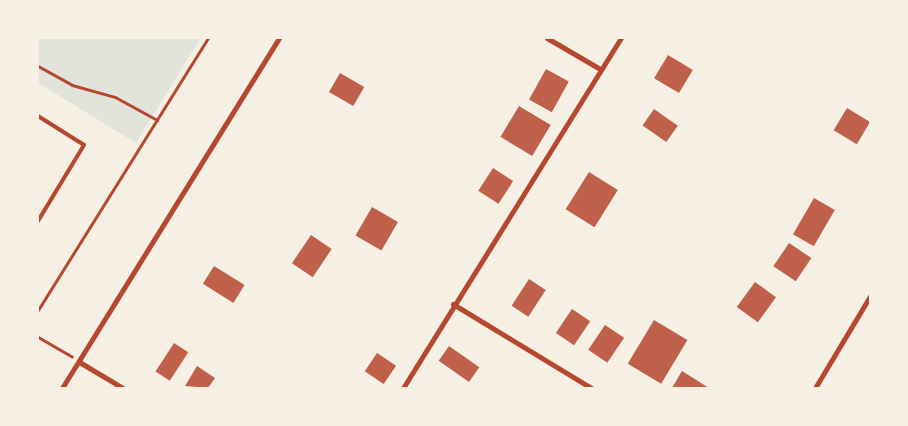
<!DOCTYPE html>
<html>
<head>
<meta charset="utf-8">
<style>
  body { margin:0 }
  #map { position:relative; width:908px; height:426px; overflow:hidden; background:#f6efe4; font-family:"Roboto Condensed",sans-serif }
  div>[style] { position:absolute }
  .green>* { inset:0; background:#e2e4dc }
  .building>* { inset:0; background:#bf614a; transform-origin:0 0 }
  .path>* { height:3px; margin:-1.5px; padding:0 1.5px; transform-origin:1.5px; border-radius:1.5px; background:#b5482f }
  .service>* { height:4px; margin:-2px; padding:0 2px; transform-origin:2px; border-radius:2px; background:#b5482f }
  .minor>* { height:5px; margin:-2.5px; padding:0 2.5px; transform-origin:2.5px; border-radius:2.5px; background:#b5482f }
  span { translate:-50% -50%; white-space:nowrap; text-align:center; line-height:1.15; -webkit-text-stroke:4px #f6efe4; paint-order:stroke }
  .frame { position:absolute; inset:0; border:39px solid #f6efe4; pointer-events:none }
</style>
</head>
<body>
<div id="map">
  <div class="green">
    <div style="clip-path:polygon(38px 38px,201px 38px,136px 143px,38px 83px)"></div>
  </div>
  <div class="building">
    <div style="left:668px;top:55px;width:29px;height:27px;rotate:31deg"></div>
    <div style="left:546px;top:69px;width:26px;height:35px;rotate:29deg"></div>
    <div style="left:340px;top:73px;width:28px;height:22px;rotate:30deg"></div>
    <div style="left:519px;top:106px;width:37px;height:36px;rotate:31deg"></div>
    <div style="left:847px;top:108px;width:27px;height:26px;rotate:31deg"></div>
    <div style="left:654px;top:109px;width:29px;height:20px;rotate:35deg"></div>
    <div style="left:493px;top:168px;width:24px;height:27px;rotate:33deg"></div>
    <div style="left:589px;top:172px;width:34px;height:44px;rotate:32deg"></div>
    <div style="left:814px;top:198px;width:24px;height:42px;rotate:30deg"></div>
    <div style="left:372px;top:207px;width:30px;height:33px;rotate:30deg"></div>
    <div style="left:311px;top:235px;width:25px;height:34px;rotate:34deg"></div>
    <div style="left:789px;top:243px;width:27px;height:28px;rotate:34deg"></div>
    <div style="left:214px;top:266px;width:36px;height:21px;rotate:32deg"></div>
    <div style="left:529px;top:279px;width:20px;height:32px;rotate:33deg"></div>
    <div style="left:755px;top:282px;width:26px;height:31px;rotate:36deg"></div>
    <div style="left:572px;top:309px;width:22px;height:29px;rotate:34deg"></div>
    <div style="left:654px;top:320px;width:39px;height:51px;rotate:31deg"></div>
    <div style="left:605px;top:325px;width:23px;height:30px;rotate:34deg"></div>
    <div style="left:174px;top:343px;width:17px;height:34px;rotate:33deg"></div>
    <div style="left:449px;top:346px;width:37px;height:18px;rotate:35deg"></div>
    <div style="left:377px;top:353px;width:23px;height:22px;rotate:34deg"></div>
    <div style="clip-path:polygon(197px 366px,215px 378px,208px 388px,185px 386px)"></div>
    <div style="clip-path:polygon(682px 371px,709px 388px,672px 388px)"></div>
  </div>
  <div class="path">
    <div style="left:38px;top:66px;width:39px;rotate:29deg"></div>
    <div style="left:72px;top:85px;width:45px;rotate:15.6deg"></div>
    <div style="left:115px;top:97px;width:48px;rotate:28.7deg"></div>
    <div style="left:38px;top:310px;width:321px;rotate:-58deg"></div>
    <div style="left:38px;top:337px;width:39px;rotate:30deg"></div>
  </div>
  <div class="service">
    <div style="left:38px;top:116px;width:54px;rotate:32.2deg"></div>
    <div style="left:84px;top:145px;width:89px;rotate:121.2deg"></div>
  </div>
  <div class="minor">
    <div style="left:547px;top:38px;width:61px;rotate:30.3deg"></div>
    <div style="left:453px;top:304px;width:162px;rotate:31.3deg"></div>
    <div style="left:81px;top:363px;width:49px;rotate:30.8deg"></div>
    <div style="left:62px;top:388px;width:412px;rotate:-58.2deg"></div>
    <div style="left:403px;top:388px;width:412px;rotate:-58.1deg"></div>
    <div style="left:815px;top:388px;width:107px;rotate:-59.1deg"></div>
  </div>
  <div class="frame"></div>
</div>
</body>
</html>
